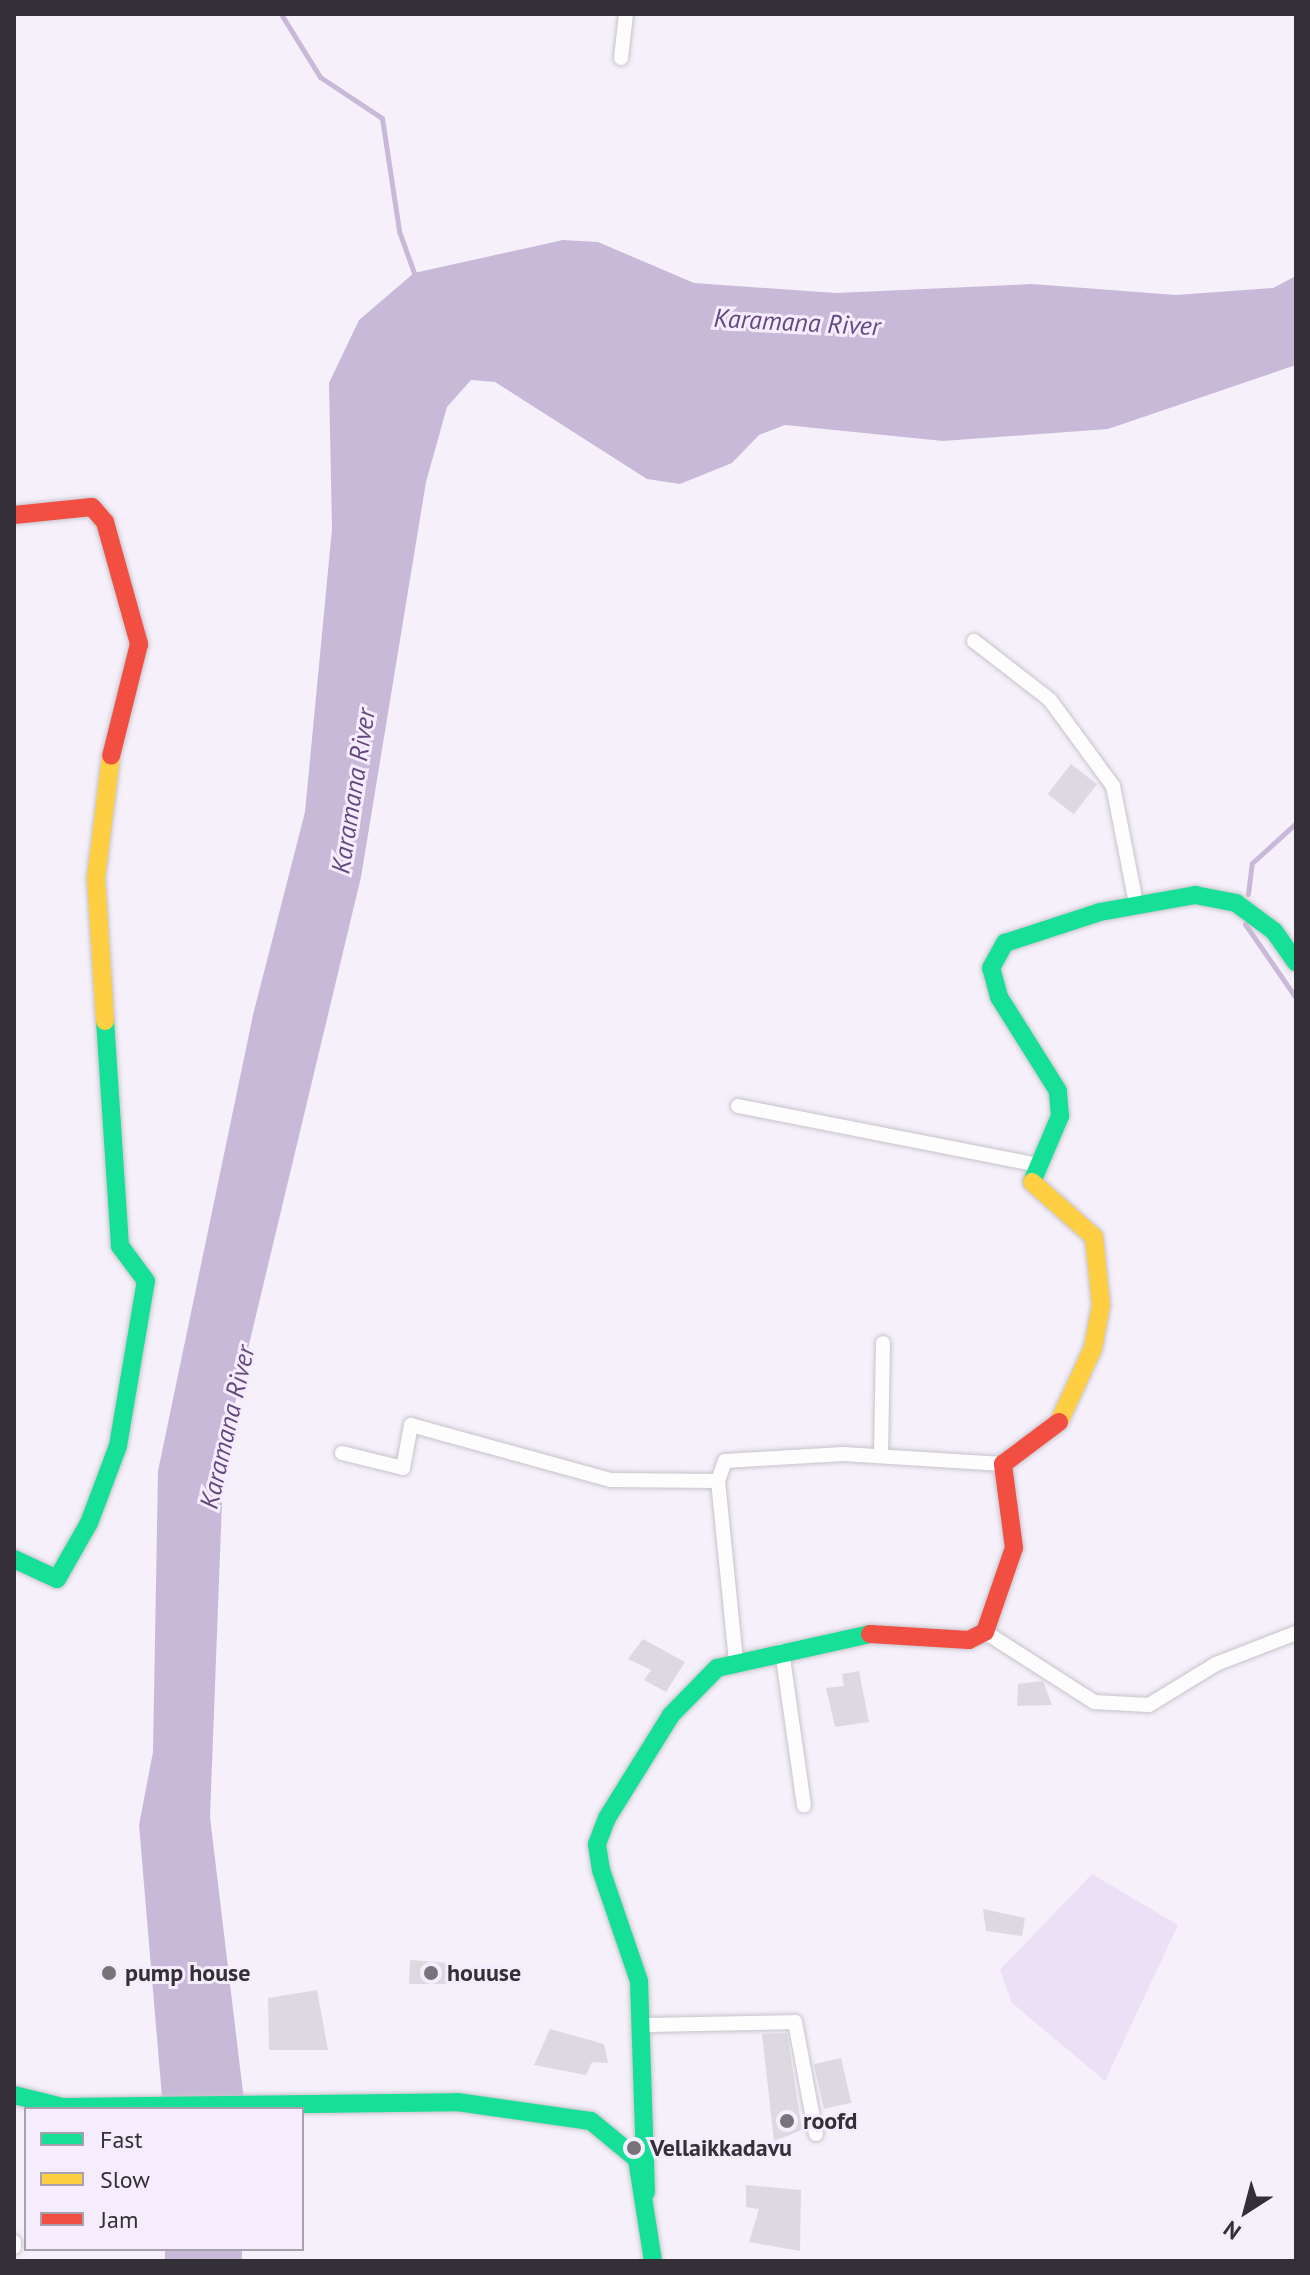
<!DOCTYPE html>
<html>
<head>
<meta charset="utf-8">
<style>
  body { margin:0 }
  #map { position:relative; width:1310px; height:2275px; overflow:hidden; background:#f5f0fa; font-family:"PT Sans",sans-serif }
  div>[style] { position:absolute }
  .green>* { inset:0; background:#ebe0f6 }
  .water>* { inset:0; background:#c9b9d9; transform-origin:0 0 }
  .stream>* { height:5px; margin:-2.5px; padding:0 2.5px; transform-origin:2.5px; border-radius:2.5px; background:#c9b9d9 }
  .building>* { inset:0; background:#ddd9e1; transform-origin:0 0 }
  .roads { filter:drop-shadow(0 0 2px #c7c3cb) drop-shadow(0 0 2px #c7c3cb) }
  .street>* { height:14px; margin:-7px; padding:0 7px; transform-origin:7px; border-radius:7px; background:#fefdfe }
  .fast>* { height:18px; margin:-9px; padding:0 9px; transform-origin:9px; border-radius:9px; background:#16e098 }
  .slow>* { height:18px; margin:-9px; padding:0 9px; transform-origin:9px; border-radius:9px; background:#ffcf43 }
  .jam>* { height:18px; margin:-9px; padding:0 9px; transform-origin:9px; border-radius:9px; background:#f24e42 }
  .dots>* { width:22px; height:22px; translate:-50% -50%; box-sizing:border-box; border:4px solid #f5edfd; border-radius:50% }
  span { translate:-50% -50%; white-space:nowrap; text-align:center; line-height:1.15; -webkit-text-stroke:6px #f5edfd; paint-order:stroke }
  .poi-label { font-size:24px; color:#333037; font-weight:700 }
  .left { translate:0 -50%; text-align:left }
  .water-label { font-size:26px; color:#65487f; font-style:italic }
  .frame { position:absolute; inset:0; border:16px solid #333037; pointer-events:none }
  .legend { position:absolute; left:24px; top:2107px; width:280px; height:144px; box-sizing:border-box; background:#f5edfd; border:2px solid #a7a1ae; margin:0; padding:10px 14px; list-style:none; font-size:24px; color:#333037 }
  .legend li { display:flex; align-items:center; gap:16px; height:40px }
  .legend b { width:40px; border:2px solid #a7a1ae }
  .north { position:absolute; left:1206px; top:2171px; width:80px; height:80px; -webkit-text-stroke:6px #f5edfd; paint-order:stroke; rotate:216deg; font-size:22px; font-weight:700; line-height:32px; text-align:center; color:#333037 }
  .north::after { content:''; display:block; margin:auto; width:28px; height:36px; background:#333037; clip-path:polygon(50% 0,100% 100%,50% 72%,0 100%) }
</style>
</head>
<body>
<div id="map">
  <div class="green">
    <div style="clip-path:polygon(1092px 1874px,1178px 1925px,1105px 2081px,1012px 2003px,1000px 1970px)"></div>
  </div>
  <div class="water">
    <div style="clip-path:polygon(563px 240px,598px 242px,694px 283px,836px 293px,1032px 284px,1176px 295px,1273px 288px,1296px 276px,1296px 365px,1108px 429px,943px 441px,785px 425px,759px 435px,732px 463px,680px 484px,647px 479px,495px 382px,471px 380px,447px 407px,426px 482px,361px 877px,224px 1449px,210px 1817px,245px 2109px,163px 2109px,139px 1825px,153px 1752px,158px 1471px,253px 1015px,305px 812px,332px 529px,329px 383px,359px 320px,414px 273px)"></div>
    <div style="left:165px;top:2249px;width:77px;height:12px"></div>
  </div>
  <div class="stream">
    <div style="left:281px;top:14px;width:74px;rotate:58.2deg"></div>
    <div style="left:320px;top:77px;width:74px;rotate:33.5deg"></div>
    <div style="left:382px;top:118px;width:114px;rotate:81.4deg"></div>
    <div style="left:399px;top:231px;width:45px;rotate:70.3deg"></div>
    <div style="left:1248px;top:894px;width:31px;rotate:-83deg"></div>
    <div style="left:1252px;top:863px;width:59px;rotate:-42.3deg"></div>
    <div style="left:1245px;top:924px;width:90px;rotate:55.4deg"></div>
  </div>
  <div class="building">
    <div style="left:1071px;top:764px;width:33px;height:38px;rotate:38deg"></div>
    <div style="clip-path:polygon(643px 1639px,685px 1662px,666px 1692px,644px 1680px,651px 1670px,628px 1659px)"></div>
    <div style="clip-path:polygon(859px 1671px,869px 1722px,835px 1727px,826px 1688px,844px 1686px,842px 1674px)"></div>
    <div style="clip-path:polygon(1043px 1681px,1052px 1705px,1017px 1706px,1018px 1684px)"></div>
    <div style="clip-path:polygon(983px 1909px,1025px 1918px,1022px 1936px,986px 1931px)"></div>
    <div style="clip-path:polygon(410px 1960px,451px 1963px,453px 1984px,409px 1984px)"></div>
    <div style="clip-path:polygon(317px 1990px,328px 2050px,269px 2050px,268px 1998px)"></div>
    <div style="clip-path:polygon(550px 2029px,604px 2044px,608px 2063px,592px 2062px,586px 2075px,534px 2065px)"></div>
    <div style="clip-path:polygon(787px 2033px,802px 2130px,774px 2141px,762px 2034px)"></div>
    <div style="left:841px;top:2058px;width:46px;height:28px;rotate:77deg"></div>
    <div style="clip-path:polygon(746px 2185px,801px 2190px,800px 2251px,749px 2242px,759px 2209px,746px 2207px)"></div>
  </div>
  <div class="roads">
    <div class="street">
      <div style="left:621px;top:58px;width:44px;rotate:-83.5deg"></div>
      <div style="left:974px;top:641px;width:96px;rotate:37.8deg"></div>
      <div style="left:1050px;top:700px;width:107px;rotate:53.8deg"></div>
      <div style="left:1113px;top:786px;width:119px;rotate:78.9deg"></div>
      <div style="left:738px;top:1106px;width:303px;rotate:11.1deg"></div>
      <div style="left:342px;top:1453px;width:63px;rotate:13.8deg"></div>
      <div style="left:403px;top:1468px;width:44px;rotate:-79.5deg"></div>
      <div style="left:411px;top:1425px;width:207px;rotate:15.4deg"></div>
      <div style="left:611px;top:1480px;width:107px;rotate:0.5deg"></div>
      <div style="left:881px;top:1456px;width:113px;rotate:-89deg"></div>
      <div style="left:985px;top:1632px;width:130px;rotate:32.7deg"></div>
      <div style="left:1094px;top:1702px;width:55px;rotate:3.1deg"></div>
      <div style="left:1149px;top:1705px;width:79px;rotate:-31.5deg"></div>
      <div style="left:1216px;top:1664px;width:86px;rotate:-21.2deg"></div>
      <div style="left:782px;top:1651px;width:156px;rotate:81.9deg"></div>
      <div style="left:736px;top:1661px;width:181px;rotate:-95.7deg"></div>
      <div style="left:718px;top:1481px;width:21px;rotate:-71deg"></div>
      <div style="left:725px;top:1461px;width:118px;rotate:-3.4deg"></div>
      <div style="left:843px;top:1454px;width:160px;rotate:3.6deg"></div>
      <div style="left:642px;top:2025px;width:153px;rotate:-1.1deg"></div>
      <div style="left:795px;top:2022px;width:114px;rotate:79.4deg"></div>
      <div style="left:14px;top:2242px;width:5px;rotate:90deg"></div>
    </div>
    <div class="fast">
      <div style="left:1032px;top:1182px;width:72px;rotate:-67deg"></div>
      <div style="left:1060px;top:1116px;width:25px;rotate:-95deg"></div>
      <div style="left:1058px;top:1091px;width:111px;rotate:-122.1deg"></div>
      <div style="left:999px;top:997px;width:30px;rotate:-105deg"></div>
      <div style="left:991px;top:968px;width:29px;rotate:-61deg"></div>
      <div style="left:1005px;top:943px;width:100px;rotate:-18.1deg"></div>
      <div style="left:1100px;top:912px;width:97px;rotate:-10.1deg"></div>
      <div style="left:1195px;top:895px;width:42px;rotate:11deg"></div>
      <div style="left:1236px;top:903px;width:47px;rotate:36.4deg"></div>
      <div style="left:1274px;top:931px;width:38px;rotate:55deg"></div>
      <div style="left:14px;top:1559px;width:47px;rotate:24.9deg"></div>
      <div style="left:57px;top:1579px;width:64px;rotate:-60.3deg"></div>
      <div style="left:89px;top:1523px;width:82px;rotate:-69.4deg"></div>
      <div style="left:118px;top:1446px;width:167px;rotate:-80.4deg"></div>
      <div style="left:146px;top:1281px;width:44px;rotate:-126.6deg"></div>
      <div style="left:120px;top:1246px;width:225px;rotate:-93.8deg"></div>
      <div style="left:14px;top:2095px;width:50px;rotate:13.8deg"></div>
      <div style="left:63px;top:2107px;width:394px;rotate:-0.7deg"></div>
      <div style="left:457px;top:2102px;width:135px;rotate:8.1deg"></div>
      <div style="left:591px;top:2121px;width:60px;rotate:39.6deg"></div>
      <div style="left:637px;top:2159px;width:103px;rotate:81.1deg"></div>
      <div style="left:646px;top:2192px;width:211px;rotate:-91.9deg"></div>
      <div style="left:639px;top:1981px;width:117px;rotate:-108.9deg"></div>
      <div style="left:601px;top:1870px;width:26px;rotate:-99deg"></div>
      <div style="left:597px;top:1844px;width:28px;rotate:-69deg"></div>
      <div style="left:607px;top:1818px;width:121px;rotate:-58.1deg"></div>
      <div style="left:671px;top:1715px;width:66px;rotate:-45.6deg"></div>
      <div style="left:717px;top:1668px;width:157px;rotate:-12.5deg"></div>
    </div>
    <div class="slow">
      <div style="left:105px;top:1021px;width:143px;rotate:-93.6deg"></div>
      <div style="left:96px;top:878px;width:123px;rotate:-83deg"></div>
      <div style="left:1032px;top:1182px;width:83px;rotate:41.6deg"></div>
      <div style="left:1094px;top:1237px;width:68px;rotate:84.1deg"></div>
      <div style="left:1101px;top:1305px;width:44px;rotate:100.5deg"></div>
      <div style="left:1093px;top:1348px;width:81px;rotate:114.7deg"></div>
    </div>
    <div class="jam">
      <div style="left:14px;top:515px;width:78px;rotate:-5.9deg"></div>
      <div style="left:92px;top:507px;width:20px;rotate:49deg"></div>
      <div style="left:105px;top:522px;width:127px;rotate:74.4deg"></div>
      <div style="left:139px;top:644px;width:115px;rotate:104deg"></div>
      <div style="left:870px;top:1634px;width:99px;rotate:3.5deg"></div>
      <div style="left:969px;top:1640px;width:18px;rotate:-27deg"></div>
      <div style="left:985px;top:1632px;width:89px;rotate:-71deg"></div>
      <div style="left:1014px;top:1548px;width:85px;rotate:-97.5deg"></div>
      <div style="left:1003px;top:1464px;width:70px;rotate:-36.9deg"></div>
    </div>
  </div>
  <div class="dots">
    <div style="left:109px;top:1973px;background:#77737b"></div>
    <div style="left:431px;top:1973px;background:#77737b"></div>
    <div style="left:787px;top:2121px;background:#77737b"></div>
    <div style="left:634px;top:2148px;background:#77737b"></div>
  </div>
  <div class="poi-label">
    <span class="left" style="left:125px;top:1973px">pump house</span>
    <span class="left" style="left:447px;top:1973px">houuse</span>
    <span class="left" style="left:803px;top:2121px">roofd</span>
    <span class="left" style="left:650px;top:2148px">Vellaikkadavu</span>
  </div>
  <div class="water-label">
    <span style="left:797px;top:322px;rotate:3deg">Karamana River</span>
    <span style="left:353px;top:791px;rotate:-81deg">Karamana River</span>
    <span style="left:227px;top:1427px;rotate:-77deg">Karamana River</span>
  </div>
  <div class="frame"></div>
  <ul class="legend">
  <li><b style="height:10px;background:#16e098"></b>Fast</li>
  <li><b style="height:10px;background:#ffcf43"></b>Slow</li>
  <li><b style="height:10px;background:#f24e42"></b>Jam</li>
  </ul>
  <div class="north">N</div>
</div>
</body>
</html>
